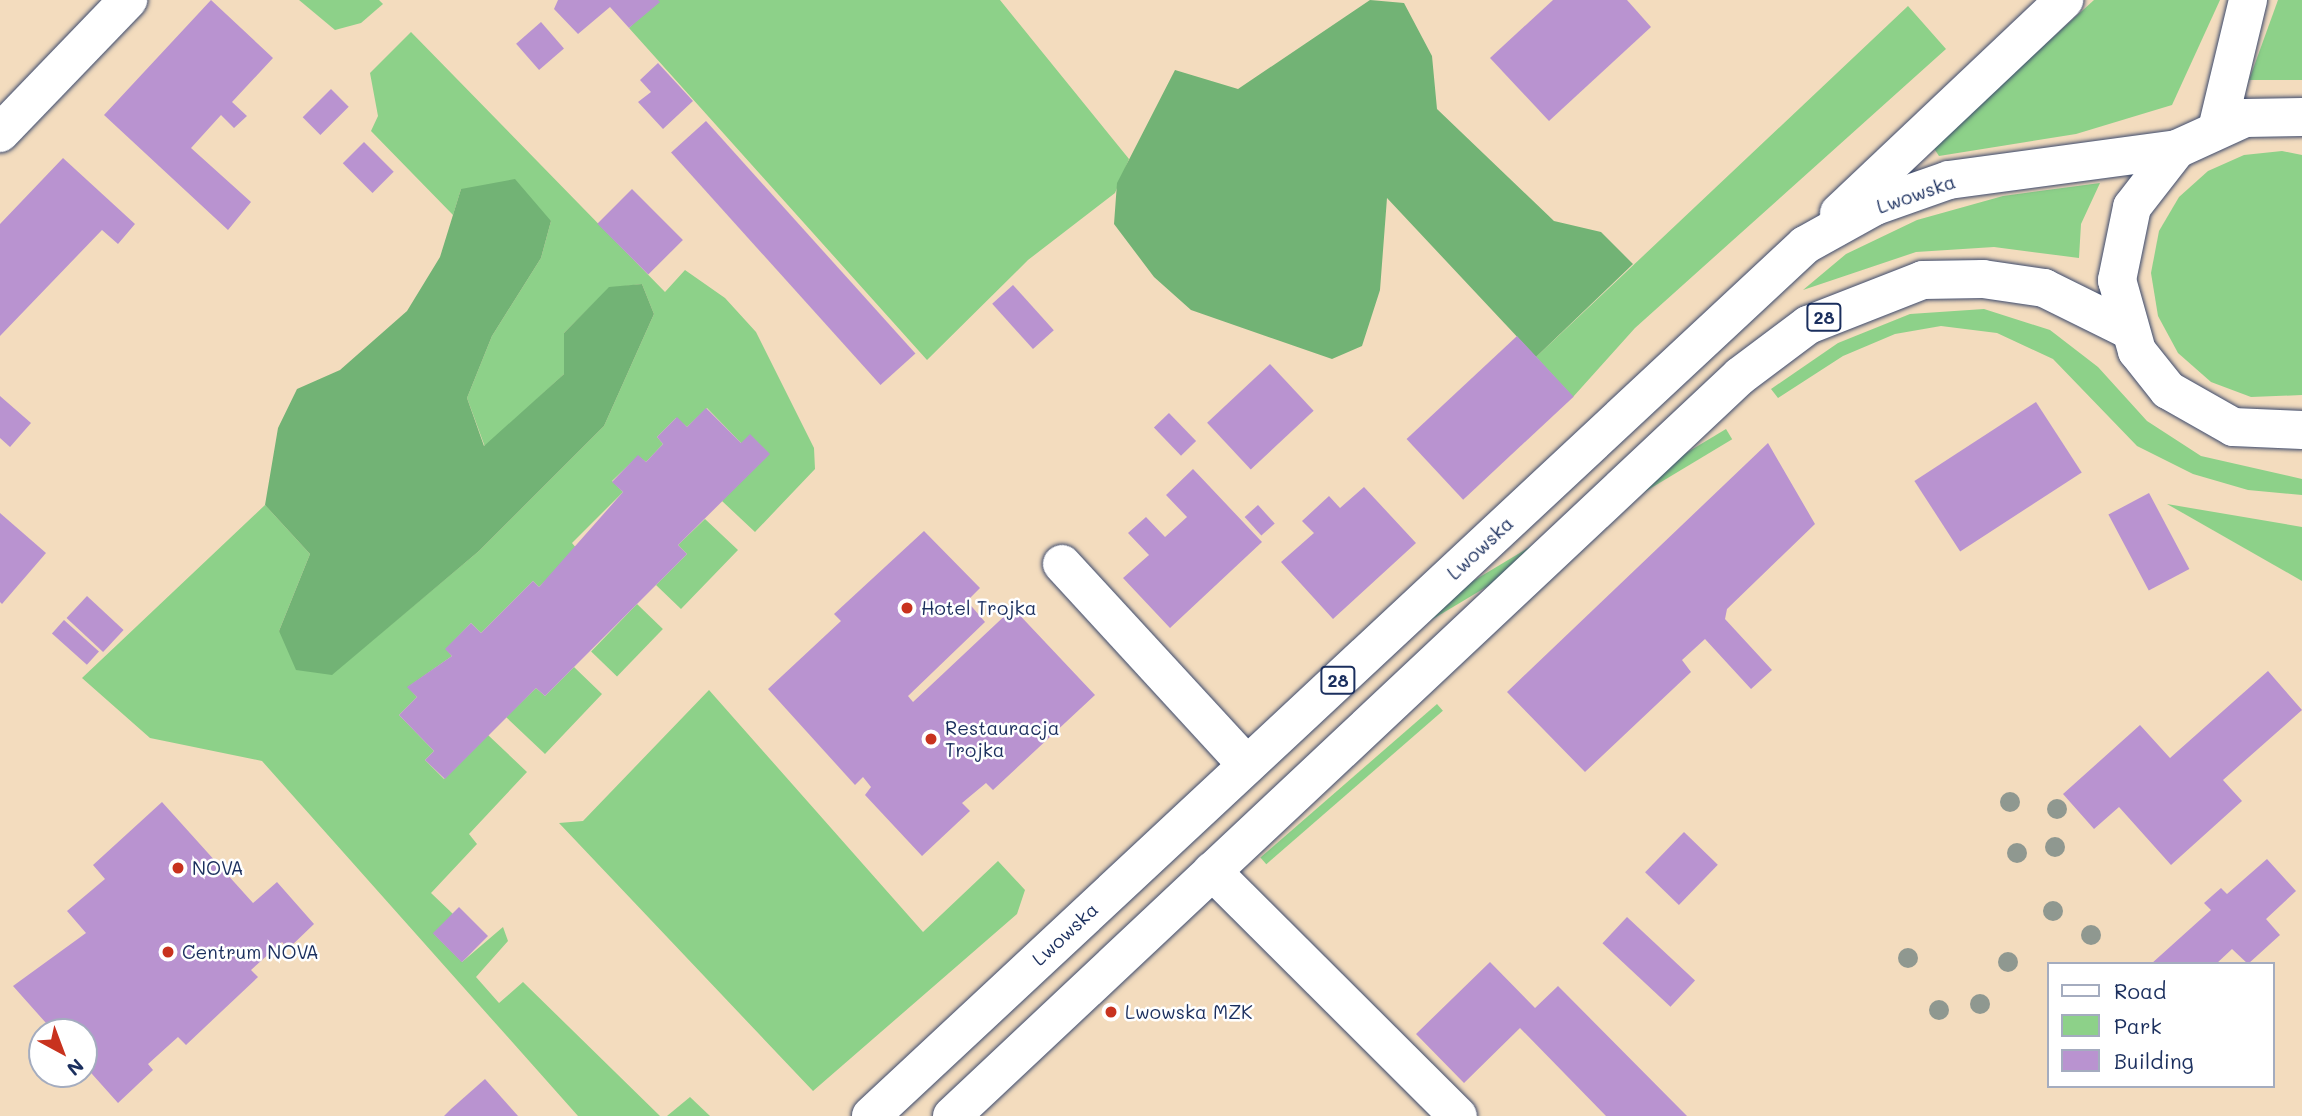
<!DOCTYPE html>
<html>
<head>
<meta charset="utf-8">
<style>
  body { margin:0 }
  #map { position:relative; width:2302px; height:1116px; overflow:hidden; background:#f3dcbe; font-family:Mali,sans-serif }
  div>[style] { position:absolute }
  .green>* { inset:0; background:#8dd189; transform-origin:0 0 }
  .forest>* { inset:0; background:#72b375 }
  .building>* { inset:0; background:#b993d0; transform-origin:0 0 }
  .roads { filter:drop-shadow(0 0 2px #3b496c) drop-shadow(0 0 2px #3b496c) }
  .minor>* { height:38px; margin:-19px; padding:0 19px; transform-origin:19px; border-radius:19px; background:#fff }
  .major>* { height:38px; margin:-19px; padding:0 19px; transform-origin:19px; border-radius:19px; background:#fff }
  .highway>* { height:38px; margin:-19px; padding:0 19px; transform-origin:19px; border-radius:19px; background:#fff }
  .trees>* { width:20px; height:20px; margin:-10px; border-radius:50%; background:#8f9890 }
  .dots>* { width:19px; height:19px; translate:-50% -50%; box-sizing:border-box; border:4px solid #fff; border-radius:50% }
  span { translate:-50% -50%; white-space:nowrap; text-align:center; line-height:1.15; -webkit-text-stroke:5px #fff; paint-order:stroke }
  .shield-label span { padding:2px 5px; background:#fff; border:2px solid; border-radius:5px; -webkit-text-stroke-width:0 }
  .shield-label { font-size:18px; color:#1b2f5e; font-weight:700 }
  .street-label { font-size:19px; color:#1b2f5e }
  .poi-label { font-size:19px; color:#1b2f5e }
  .left { translate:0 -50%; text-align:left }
  .legend { position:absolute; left:2047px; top:962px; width:228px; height:126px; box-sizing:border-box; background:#fff; border:2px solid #a4acbf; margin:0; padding:9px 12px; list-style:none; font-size:21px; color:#1b2f5e }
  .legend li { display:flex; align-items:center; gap:14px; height:35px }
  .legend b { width:35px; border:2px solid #a4acbf }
  .north { position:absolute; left:28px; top:1018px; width:70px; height:70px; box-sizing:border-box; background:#fff; border:2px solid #a4acbf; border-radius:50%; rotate:139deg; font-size:19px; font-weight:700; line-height:28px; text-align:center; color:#1b2f5e }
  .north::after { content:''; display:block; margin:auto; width:24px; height:32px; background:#c8321e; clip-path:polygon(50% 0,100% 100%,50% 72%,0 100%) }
</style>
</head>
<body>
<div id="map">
  <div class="green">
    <div style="clip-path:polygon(299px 0,379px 0,383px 4px,361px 23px,335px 30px)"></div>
    <div style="clip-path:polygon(658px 0,1000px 0,1129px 159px,1115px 193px,1028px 260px,927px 360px,629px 28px)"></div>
    <div style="clip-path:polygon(2094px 0,2220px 0,2172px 105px,2076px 134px,1939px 156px,1933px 147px)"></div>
    <div style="clip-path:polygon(2278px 0,2302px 0,2302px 80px,2249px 80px)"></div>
    <div style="clip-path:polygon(1908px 6px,1946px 49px,1635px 328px,1573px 397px,1536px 357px)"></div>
    <div style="clip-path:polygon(411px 32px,665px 292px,685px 270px,725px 298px,756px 332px,814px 448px,815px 469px,755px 532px,722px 501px,741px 443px,707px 408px,687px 427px,676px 418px,657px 437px,663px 444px,646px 462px,638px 456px,612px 481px,623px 492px,572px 543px,577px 549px,539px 587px,533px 581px,481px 633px,471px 623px,446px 649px,452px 656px,408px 687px,417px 697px,399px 715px,434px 751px,425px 760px,444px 779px,488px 735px,527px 772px,469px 834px,477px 844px,431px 893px,453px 914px,434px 934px,462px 962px,503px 927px,508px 941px,476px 977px,499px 1003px,523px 982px,660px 1116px,578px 1116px,262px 761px,150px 738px,82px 678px,265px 505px,310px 554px,279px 631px,332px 674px,479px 551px,604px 426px,654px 314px,642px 284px,609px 288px,564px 333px,564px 374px,485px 447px,467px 398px,492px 336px,541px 258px,551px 221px,461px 189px,453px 215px,371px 131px,378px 116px,370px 73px)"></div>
    <div style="clip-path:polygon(2282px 151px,2302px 155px,2302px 395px,2251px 397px,2211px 382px,2178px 353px,2158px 316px,2151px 273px,2159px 231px,2179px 197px,2208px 171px,2244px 155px)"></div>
    <div style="clip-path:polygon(2100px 183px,2081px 224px,2079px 258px,1994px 247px,1916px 252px,1803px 290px,1846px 254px,1917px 220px,2003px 196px)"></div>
    <div style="clip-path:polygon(1984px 309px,2050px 330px,2098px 367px,2147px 421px,2201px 456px,2302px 479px,2302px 495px,2248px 490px,2193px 474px,2137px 446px,2053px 359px,1997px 333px,1941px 326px,1895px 334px,1843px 356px,1778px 398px,1771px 389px,1838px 343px,1910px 314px)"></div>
    <div style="left:1726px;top:429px;width:12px;height:352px;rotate:59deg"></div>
    <div style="clip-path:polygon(2167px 504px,2302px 527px,2302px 581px)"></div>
    <div style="clip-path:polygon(705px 519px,738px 550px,681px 609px,656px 585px,687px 554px,678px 545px)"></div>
    <div style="left:637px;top:604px;width:36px;height:66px;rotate:44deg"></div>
    <div style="clip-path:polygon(574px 667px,602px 694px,545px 754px,506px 717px,536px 688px,545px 696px)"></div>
    <div style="clip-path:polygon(709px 690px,923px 932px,998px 861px,1025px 890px,1017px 914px,813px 1091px,559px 823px,583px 821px)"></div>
    <div style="left:1437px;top:704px;width:9px;height:234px;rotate:49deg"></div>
    <div style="clip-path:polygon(690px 1097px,710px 1116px,667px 1116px)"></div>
  </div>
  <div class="forest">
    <div style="clip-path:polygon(1370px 0,1404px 3px,1432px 56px,1437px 109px,1554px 221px,1601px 232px,1633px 264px,1536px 357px,1387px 198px,1380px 290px,1362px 346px,1332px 359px,1191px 310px,1154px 277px,1114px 224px,1117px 183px,1175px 70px,1238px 89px)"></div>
    <div style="clip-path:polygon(515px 179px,551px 221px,541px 258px,492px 336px,467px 398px,484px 446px,564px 374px,564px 333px,609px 287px,642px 284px,654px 314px,604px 426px,479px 551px,332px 675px,296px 670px,279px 631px,310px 554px,265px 505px,278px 428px,297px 389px,340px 370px,407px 311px,440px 257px,461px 189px)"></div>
  </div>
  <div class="building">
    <div style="clip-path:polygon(211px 0,273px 58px,232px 102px,247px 116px,234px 128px,221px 115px,191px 148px,251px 202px,228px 230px,104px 115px)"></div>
    <div style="clip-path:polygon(558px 0,658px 0,660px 2px,629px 28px,610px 7px,578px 34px,554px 9px)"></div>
    <div style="clip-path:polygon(1553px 0,1627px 0,1651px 27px,1549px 121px,1490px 58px)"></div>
    <div style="left:541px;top:22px;width:35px;height:33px;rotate:49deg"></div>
    <div style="clip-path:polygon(658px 63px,693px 101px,663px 129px,638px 102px,651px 92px,640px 80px)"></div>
    <div style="left:331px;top:89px;width:25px;height:40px;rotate:45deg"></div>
    <div style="left:706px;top:121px;width:313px;height:47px;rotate:48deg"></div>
    <div style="left:364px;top:142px;width:42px;height:30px;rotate:45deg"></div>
    <div style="clip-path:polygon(63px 158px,135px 224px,118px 244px,102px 230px,0 336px,0 224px)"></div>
    <div style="left:632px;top:189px;width:72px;height:49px;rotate:45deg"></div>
    <div style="left:1013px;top:285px;width:61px;height:28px;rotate:48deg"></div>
    <div style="left:1517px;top:336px;width:83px;height:151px;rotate:47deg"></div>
    <div style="left:1270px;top:364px;width:64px;height:86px;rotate:47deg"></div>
    <div style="clip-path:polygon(0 396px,31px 423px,10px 447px,0 438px)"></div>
    <div style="left:2036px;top:402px;width:84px;height:145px;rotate:57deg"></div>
    <div style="clip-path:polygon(706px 408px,741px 443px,750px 434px,770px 454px,678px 545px,687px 554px,545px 696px,536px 688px,445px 779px,425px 760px,434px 751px,399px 715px,417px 697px,407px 687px,452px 656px,445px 649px,471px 623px,481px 633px,533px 581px,539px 587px,623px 492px,612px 482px,638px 455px,646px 462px,663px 444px,657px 437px,677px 417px,687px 427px)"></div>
    <div style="left:1169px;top:413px;width:39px;height:21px;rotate:46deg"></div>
    <div style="clip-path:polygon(1768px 443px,1815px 524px,1727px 609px,1725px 619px,1772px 670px,1751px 689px,1705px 639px,1682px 660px,1691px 672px,1585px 772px,1507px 692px)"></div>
    <div style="clip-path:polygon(1193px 469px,1262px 542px,1170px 628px,1123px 578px,1149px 555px,1128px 533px,1146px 517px,1165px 537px,1187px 517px,1166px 495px)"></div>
    <div style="clip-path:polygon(1364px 487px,1416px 543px,1333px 619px,1281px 562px,1314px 533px,1302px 521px,1329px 496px,1340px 508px)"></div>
    <div style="left:2149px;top:493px;width:86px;height:46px;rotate:62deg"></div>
    <div style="left:1258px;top:505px;width:25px;height:18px;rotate:48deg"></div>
    <div style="clip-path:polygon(0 513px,46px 553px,2px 604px,0 602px)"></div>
    <div style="clip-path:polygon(924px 531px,980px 588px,967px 601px,985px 622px,908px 696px,913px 702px,1013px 608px,1095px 695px,993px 790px,986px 783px,962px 803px,970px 811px,922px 856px,865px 795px,871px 787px,863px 777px,855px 785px,768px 689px,841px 621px,834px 614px)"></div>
    <div style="left:87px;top:596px;width:50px;height:30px;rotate:43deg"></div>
    <div style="left:64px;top:620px;width:47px;height:18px;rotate:42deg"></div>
    <div style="clip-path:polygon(2268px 671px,2302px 710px,2223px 780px,2242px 801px,2171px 865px,2119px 807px,2094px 829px,2063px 794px,2140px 725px,2170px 758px)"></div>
    <div style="clip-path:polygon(162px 802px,253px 903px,277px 882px,314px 924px,288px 949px,282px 942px,251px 970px,258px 977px,186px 1045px,178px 1037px,148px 1064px,153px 1070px,118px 1103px,84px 1065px,84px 1032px,54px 1032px,13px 986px,86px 933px,67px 911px,105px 879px,93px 865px)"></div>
    <div style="left:1684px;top:832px;width:47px;height:56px;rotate:44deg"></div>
    <div style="clip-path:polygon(2267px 859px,2296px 891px,2266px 919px,2280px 935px,2248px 964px,2232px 949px,2216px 964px,2151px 964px,2211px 910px,2204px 903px,2221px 888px,2227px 894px)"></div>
    <div style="left:459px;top:907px;width:41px;height:37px;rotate:45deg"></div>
    <div style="left:1627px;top:917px;width:93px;height:36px;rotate:43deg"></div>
    <div style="clip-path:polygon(1490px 962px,1535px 1008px,1558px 986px,1687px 1116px,1606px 1116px,1520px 1028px,1464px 1083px,1416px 1034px)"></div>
    <div style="clip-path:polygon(485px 1079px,518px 1116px,444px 1116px,451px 1109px)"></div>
  </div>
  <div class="roads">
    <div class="minor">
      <div style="left:0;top:133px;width:185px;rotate:-46.1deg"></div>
      <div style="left:1062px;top:564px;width:273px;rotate:47.4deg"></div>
      <div style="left:1212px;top:871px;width:347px;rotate:44.9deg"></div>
    </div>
    <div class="major">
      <div style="left:2218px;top:125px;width:129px;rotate:-76.5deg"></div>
    </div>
    <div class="highway">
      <div style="left:2302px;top:117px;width:57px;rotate:179deg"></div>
      <div style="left:2245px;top:118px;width:75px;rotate:155.5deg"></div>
      <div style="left:2177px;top:149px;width:73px;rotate:127.8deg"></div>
      <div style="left:2132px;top:207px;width:75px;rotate:101.6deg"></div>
      <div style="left:2117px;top:280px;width:74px;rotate:74.3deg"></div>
      <div style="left:2137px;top:351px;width:50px;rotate:51.5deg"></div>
      <div style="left:2168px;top:390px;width:75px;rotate:29.6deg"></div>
      <div style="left:2233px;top:427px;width:69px;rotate:2.5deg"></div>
      <div style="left:1839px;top:213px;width:310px;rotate:-43.4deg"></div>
      <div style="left:871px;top:1116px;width:1277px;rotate:-43deg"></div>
      <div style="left:1805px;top:245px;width:80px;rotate:-29.1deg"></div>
      <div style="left:1875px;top:206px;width:78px;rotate:-19.4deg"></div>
      <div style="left:1949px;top:180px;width:230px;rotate:-7.7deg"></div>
      <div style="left:952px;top:1116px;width:1081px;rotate:-43.2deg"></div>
      <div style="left:1740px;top:376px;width:85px;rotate:-36.9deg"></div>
      <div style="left:1808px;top:325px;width:123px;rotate:-21.4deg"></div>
      <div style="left:1923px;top:280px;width:60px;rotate:-1deg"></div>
      <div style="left:1983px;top:279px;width:62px;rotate:8.4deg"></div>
      <div style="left:2044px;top:288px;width:93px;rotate:26.3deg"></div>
    </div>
  </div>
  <div class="trees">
    <div style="left:2010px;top:802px"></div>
    <div style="left:2057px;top:809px"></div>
    <div style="left:2055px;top:847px"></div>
    <div style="left:2017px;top:853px"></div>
    <div style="left:2053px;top:911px"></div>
    <div style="left:2091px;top:935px"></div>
    <div style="left:1908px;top:958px"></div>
    <div style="left:2008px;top:962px"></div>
    <div style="left:1980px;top:1004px"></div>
    <div style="left:1939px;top:1010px"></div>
  </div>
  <div class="dots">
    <div style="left:907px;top:608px;background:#c8321e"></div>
    <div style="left:931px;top:739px;background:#c8321e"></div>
    <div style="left:178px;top:868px;background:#c8321e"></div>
    <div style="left:168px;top:952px;background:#c8321e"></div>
    <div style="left:1111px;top:1012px;background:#c8321e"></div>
  </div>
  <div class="shield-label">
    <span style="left:1824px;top:317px">28</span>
    <span style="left:1338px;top:680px">28</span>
  </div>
  <div class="street-label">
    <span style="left:1916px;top:194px;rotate:-19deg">Lwowska</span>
    <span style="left:1480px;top:548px;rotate:-43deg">Lwowska</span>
    <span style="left:1065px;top:934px;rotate:-43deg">Lwowska</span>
  </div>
  <div class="poi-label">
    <span class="left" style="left:921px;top:608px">Hotel Trojka</span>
    <span class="left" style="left:945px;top:739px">Restauracja<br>Trojka</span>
    <span class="left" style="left:192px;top:868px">NOVA</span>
    <span class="left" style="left:182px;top:952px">Centrum NOVA</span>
    <span class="left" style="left:1125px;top:1012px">Lwowska MZK</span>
  </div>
  <ul class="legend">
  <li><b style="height:9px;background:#fff"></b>Road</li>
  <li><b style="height:19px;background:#8dd189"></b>Park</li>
  <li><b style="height:19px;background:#b993d0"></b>Building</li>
  </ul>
  <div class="north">N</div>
</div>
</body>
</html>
